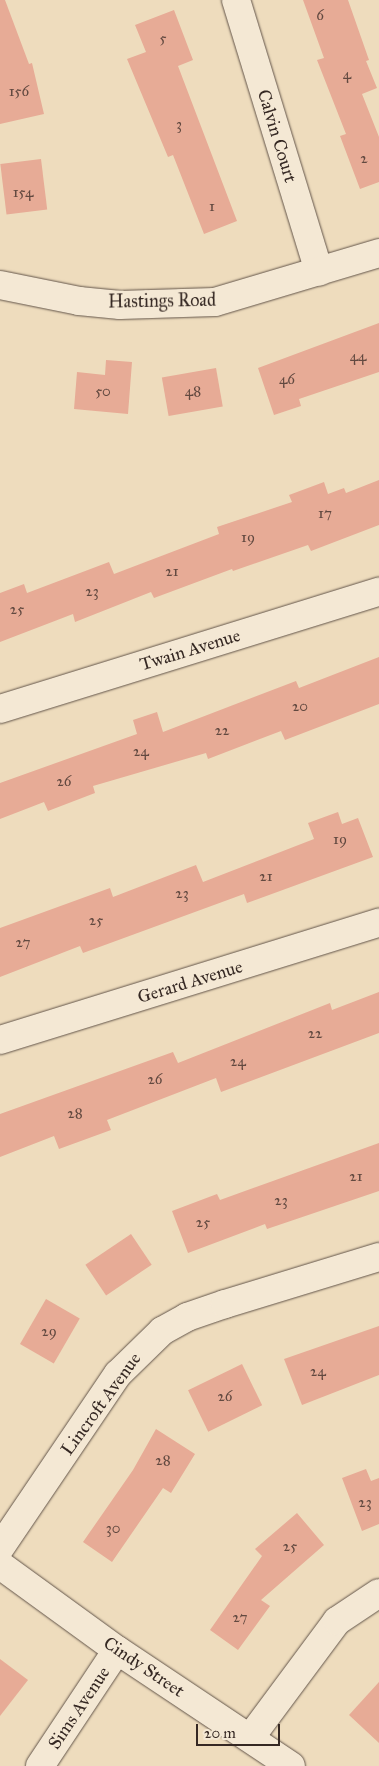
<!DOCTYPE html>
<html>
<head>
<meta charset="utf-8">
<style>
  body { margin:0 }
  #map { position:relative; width:379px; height:1766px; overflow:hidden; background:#eedcbd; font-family:"IM FELL Great Primer",serif }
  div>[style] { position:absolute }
  .building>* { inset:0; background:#e7ab96; transform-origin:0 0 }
  .roads { filter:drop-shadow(0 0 1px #63554a) drop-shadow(0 0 1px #63554a) }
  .minor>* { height:28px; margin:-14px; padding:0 14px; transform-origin:14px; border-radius:14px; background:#f4e8d4 }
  span { translate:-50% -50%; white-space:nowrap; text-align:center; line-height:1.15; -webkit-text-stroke:5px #f4e8d4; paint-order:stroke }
  .number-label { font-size:15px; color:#624940 }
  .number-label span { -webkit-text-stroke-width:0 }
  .street-label { font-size:18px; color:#352823 }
  .scale { position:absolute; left:196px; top:1724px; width:84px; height:22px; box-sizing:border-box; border:2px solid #352823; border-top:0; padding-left:6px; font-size:15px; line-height:18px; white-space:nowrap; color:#352823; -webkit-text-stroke:4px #f4e8d4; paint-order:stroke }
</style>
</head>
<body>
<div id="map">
  <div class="building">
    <div style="clip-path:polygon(0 0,5px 0,29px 64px,32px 63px,44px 114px,0 124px)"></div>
    <div style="clip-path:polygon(303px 0,348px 0,369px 60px,366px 61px,377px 88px,362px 94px,379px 137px,379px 182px,360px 189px,340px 136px,346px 134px,317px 60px,324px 58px)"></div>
    <div style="clip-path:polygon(174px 10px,193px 60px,178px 66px,237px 221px,204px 234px,173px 155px,168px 157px,127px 59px,146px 52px,135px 25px)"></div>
    <div style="left:41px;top:159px;width:51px;height:41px;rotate:83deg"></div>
    <div style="clip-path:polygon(379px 323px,379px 372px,299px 399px,301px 406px,274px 415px,258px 368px)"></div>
    <div style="clip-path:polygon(106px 360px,132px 362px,128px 414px,74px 409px,77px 372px,105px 375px)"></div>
    <div style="left:216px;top:368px;width:39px;height:55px;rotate:80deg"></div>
    <div style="clip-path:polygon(379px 480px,379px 525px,311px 551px,308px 545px,233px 571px,232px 569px,154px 598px,151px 592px,75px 622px,73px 614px,0 642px,0 593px,24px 584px,27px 593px,109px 562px,114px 574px,219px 534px,217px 527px,292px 502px,289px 495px,324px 482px,328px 494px,344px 488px,346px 493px)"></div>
    <div style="clip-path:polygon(379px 657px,379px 704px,285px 740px,281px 731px,208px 759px,206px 753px,93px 786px,95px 793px,48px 811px,44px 802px,0 819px,0 783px,137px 734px,133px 720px,157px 712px,163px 732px,296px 681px,299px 688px)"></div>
    <div style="clip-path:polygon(338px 812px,342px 824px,358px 818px,373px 857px,247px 903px,244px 894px,83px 953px,80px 946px,0 977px,0 928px,110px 888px,113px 897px,196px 865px,203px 882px,314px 839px,308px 823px)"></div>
    <div style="clip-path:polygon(379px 992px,379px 1033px,221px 1092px,216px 1078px,107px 1120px,111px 1130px,59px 1149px,54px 1136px,0 1157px,0 1114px,173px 1052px,178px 1063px,330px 1003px,332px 1010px)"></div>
    <div style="clip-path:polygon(379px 1143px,379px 1191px,267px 1229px,265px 1224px,188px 1253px,172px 1211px,217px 1194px,220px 1200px)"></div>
    <div style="left:131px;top:1234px;width:37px;height:55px;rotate:56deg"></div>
    <div style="left:46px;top:1299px;width:39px;height:52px;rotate:30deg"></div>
    <div style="clip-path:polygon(379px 1326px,379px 1375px,302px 1405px,284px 1359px)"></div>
    <div style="left:242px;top:1364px;width:46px;height:60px;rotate:64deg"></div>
    <div style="clip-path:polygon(156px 1429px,195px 1454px,171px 1493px,163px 1488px,112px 1562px,83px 1542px,133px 1470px)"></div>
    <div style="clip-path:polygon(366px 1469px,371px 1481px,379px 1478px,379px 1524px,362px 1531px,342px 1478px)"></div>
    <div style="clip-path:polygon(297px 1513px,324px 1545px,261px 1600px,270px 1606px,238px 1650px,210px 1630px,262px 1556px,255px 1549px)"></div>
    <div style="clip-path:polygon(0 1659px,28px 1680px,0 1716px)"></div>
    <div style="clip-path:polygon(379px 1682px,379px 1743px,349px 1715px)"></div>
  </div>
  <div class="roads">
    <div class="minor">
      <div style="left:236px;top:0;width:284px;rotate:73deg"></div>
      <div style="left:0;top:285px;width:81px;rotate:11.4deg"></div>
      <div style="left:79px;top:301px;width:41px;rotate:5.6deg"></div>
      <div style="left:120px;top:305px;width:95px;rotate:-1.8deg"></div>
      <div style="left:215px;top:302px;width:171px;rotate:-16.6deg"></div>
      <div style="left:0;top:709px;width:397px;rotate:-17.2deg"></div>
      <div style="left:0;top:1040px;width:397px;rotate:-17.2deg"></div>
      <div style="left:0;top:1548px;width:210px;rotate:-55.9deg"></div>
      <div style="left:118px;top:1374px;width:62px;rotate:-44.3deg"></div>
      <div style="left:162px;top:1331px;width:29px;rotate:-29deg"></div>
      <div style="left:187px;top:1317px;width:40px;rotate:-18.9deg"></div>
      <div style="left:225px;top:1304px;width:161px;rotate:-17deg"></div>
      <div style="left:0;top:1565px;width:145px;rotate:36deg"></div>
      <div style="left:117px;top:1650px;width:209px;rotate:33.7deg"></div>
      <div style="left:250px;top:1738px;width:146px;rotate:-53.4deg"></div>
      <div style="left:337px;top:1621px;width:50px;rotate:-33.7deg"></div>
      <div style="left:40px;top:1766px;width:139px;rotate:-56.4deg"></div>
    </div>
  </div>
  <div class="number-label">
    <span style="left:320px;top:16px">6</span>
    <span style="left:163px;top:39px">5</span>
    <span style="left:347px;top:75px">4</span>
    <span style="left:19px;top:92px">156</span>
    <span style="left:179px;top:125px">3</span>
    <span style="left:364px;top:159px">2</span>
    <span style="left:23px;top:193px">154</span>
    <span style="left:212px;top:207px">1</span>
    <span style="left:358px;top:357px">44</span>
    <span style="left:287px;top:380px">46</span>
    <span style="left:103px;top:392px">50</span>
    <span style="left:193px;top:392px">48</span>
    <span style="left:325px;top:514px">17</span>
    <span style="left:248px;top:538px">19</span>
    <span style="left:172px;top:572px">21</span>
    <span style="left:92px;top:592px">23</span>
    <span style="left:17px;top:610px">25</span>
    <span style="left:300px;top:707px">20</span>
    <span style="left:222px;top:731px">22</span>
    <span style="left:141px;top:752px">24</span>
    <span style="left:64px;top:782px">26</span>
    <span style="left:340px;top:840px">19</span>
    <span style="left:266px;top:877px">21</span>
    <span style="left:182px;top:894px">23</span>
    <span style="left:96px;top:921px">25</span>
    <span style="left:23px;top:943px">27</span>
    <span style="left:315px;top:1034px">22</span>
    <span style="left:238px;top:1062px">24</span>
    <span style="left:155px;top:1080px">26</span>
    <span style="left:75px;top:1114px">28</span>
    <span style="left:356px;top:1177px">21</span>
    <span style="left:281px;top:1201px">23</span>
    <span style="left:203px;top:1223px">25</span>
    <span style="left:49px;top:1332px">29</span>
    <span style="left:318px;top:1372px">24</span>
    <span style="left:225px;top:1397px">26</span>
    <span style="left:163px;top:1461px">28</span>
    <span style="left:365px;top:1503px">23</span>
    <span style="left:113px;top:1529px">30</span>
    <span style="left:290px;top:1547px">25</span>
    <span style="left:240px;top:1618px">27</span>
  </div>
  <div class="street-label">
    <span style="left:277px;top:136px;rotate:73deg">Calvin Court</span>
    <span style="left:162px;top:301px;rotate:-1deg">Hastings Road</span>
    <span style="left:190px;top:650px;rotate:-17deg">Twain Avenue</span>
    <span style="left:190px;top:982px;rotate:-17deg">Gerard Avenue</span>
    <span style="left:101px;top:1404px;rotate:-54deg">Lincroft Avenue</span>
    <span style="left:144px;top:1667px;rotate:34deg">Cindy Street</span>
    <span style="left:79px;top:1708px;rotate:-56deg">Sims Avenue</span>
  </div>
  <div class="scale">20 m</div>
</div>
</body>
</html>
